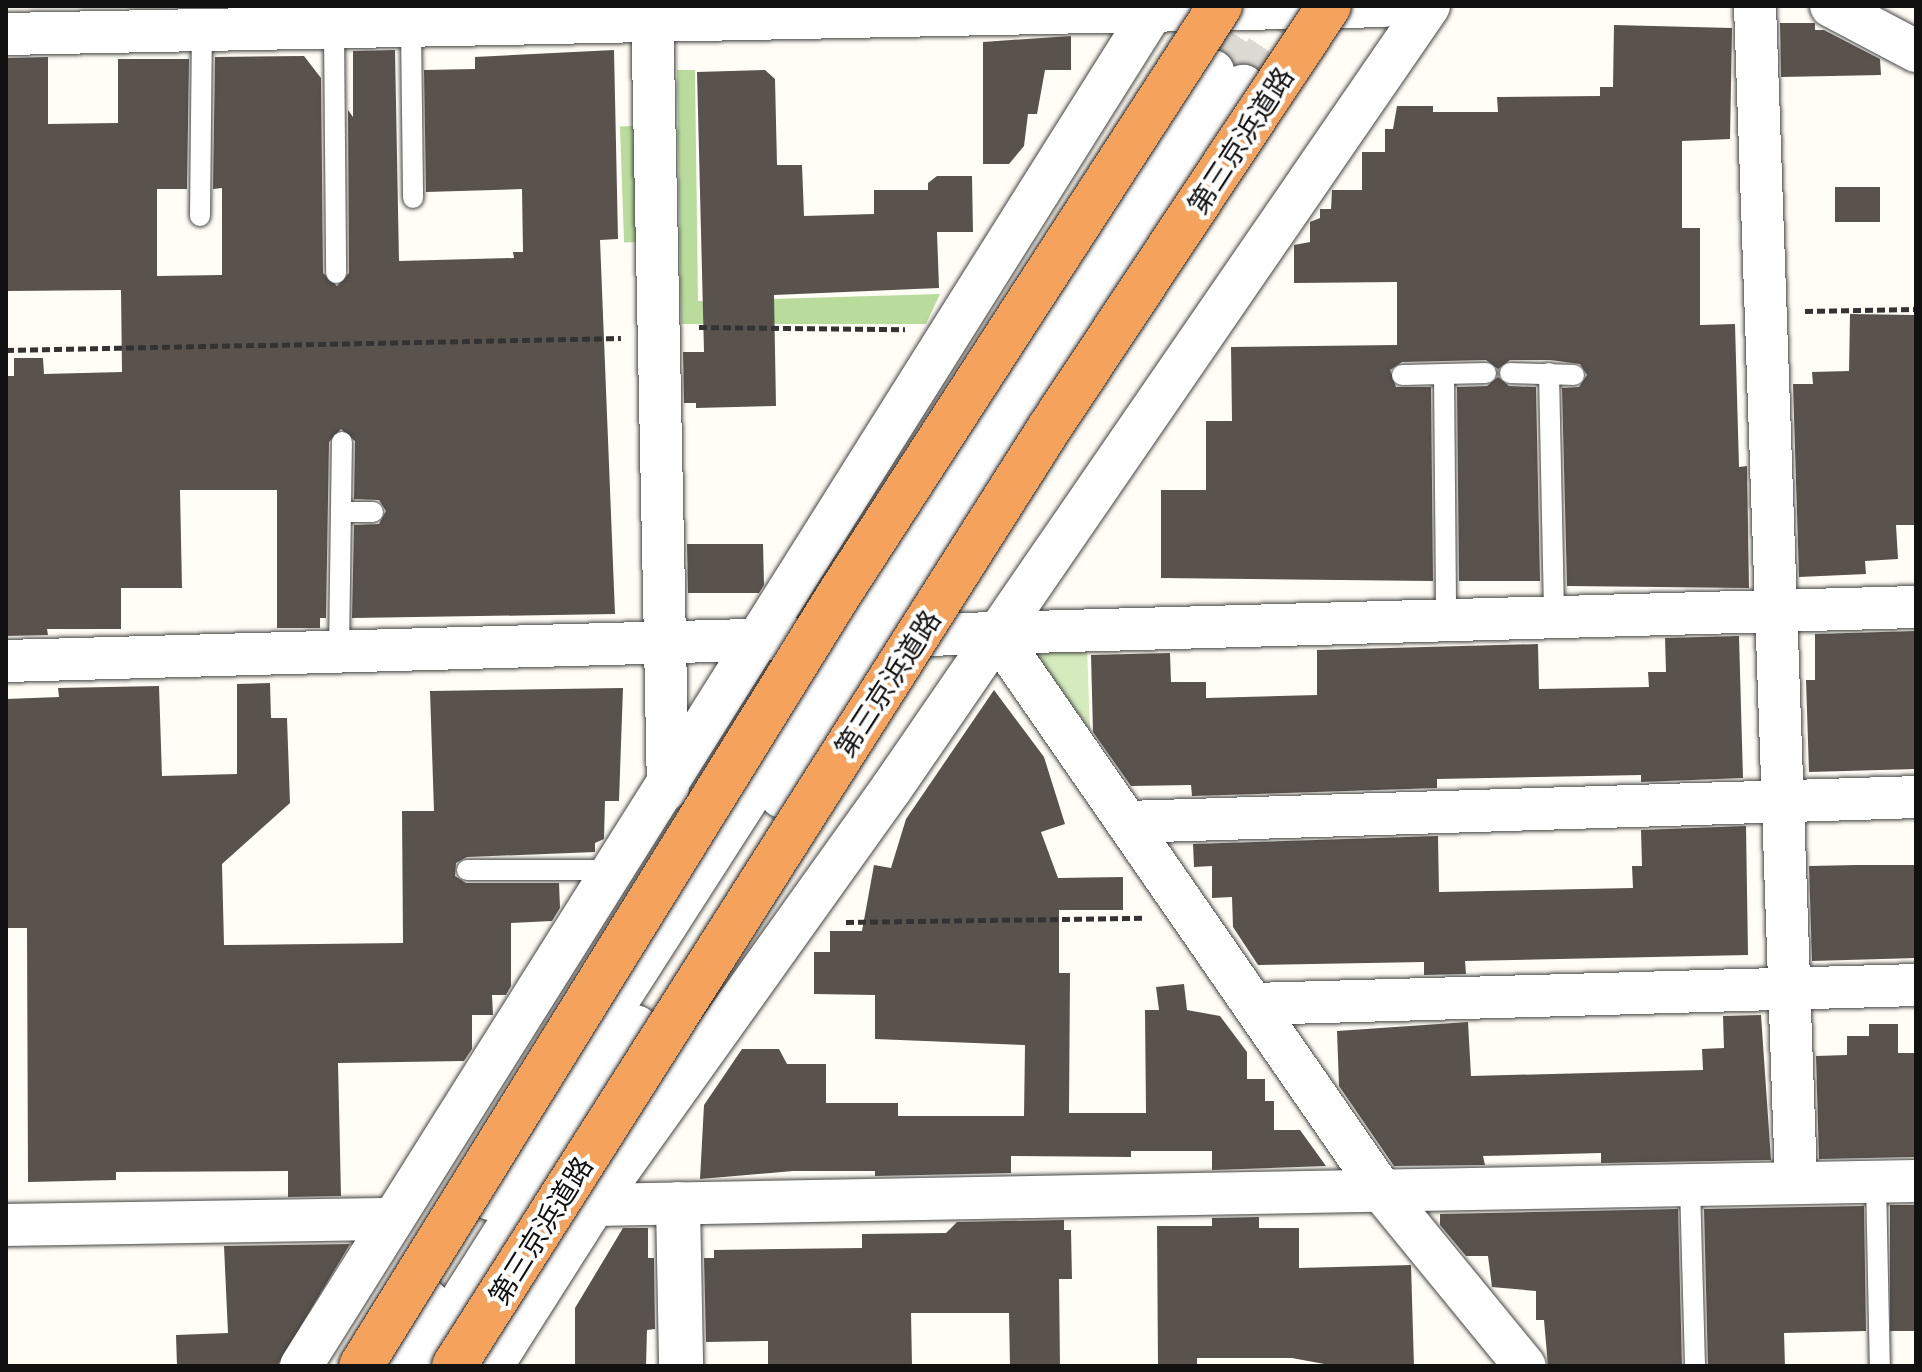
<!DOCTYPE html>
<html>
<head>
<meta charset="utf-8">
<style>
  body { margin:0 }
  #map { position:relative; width:1922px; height:1372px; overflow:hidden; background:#fffdf5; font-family:"Noto Serif","Noto Sans JP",serif }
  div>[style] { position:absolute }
  .green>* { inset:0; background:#d5ebbd }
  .forest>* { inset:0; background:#b9dc9c; transform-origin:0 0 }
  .building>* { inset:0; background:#5a524d; transform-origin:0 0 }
  .tertiary-tunnel>* { height:44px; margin-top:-22px; transform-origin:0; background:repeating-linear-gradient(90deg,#dbdad3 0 44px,transparent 0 66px) }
  .path>* { height:5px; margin-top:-2.5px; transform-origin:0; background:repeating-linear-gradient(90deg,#333 0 8px,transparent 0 12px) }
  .roads { filter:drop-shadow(0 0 2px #444) drop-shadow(0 0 2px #444) }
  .service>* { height:20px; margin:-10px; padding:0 10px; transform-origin:10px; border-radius:10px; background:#fff }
  .minor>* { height:42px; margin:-21px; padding:0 21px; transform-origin:21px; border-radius:21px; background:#fff }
  .tertiary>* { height:44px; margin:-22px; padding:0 22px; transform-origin:22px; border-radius:22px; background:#fff }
  .bridges { filter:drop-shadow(0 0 2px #222) drop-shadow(0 0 2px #222) }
  .motorway-bridge>* { height:44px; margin:-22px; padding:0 22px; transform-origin:22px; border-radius:22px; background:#f5a25d }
  span { translate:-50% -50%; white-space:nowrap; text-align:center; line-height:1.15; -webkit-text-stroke:8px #fff; paint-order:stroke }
  .street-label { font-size:28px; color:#111 }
  .frame { position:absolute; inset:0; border:8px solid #111; pointer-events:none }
</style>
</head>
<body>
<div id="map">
  <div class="green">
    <div style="clip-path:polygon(1087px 647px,1090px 731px,1037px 656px,1038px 648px)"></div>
  </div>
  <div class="forest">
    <div style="clip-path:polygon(677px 70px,695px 70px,698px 301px,940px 294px,926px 324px,681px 324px)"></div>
    <div style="left:633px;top:126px;width:116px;height:13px;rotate:88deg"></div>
  </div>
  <div class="building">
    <div style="clip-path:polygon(1780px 23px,1815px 23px,1815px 30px,1824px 30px,1880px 59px,1881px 75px,1781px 77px)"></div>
    <div style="clip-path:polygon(1614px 25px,1732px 28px,1730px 139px,1682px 141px,1682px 228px,1700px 228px,1700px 325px,1735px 324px,1739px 467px,1747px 466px,1749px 588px,1567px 586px,1562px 388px,1579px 387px,1587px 375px,1580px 364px,1550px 360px,1510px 360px,1498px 369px,1486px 360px,1402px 362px,1390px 370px,1396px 387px,1431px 387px,1433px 581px,1161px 578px,1161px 490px,1206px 490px,1206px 421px,1232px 421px,1231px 347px,1397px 345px,1397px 282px,1294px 283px,1294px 245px,1310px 242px,1310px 222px,1320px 218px,1320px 209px,1331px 209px,1332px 190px,1362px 190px,1362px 152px,1385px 152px,1385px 129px,1393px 129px,1397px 106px,1433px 106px,1433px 112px,1498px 112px,1497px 97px,1600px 96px,1600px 87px,1613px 87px)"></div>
    <div style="clip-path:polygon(1071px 36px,1071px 70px,1045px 70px,1037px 114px,1028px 114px,1024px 146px,1009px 164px,983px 164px,983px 42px)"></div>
    <div style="clip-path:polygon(395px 50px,399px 261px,514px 258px,513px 252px,523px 252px,522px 189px,426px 192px,424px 70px,475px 69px,475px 57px,614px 50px,618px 239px,600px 240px,615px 614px,352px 618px,354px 525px,379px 524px,386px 511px,379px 500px,354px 499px,355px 441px,341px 429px,329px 442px,326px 618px,320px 618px,320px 628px,277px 628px,277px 490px,180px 490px,182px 588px,121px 588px,121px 629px,47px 629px,48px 635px,6px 636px,6px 376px,14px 376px,14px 358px,43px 358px,44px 374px,122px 372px,121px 290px,6px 291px,6px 58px,48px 57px,48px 124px,118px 123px,118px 59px,189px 59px,187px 189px,157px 189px,157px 276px,222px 275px,222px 188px,213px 189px,215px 57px,304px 56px,321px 78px,323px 273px,337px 286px,349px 273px,348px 110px,353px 117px,353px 51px)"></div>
    <div style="clip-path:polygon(765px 70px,775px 79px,777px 165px,802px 165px,804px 216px,874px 214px,874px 190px,928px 190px,928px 183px,937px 176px,972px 176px,973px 232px,937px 232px,939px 288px,774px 295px,776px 406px,696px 408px,696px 403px,684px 403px,683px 352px,704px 352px,697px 72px)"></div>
    <div style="left:1835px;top:187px;width:45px;height:35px"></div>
    <div style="clip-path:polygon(1850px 314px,1916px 315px,1916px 525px,1896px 525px,1898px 559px,1865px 561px,1866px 574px,1799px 577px,1793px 384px,1813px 384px,1812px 372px,1849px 371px)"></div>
    <div style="clip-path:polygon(1498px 377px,1509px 386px,1536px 387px,1540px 581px,1459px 581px,1457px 387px,1487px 386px)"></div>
    <div style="clip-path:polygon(687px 544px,763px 544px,764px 585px,759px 593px,688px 593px)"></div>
    <div style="clip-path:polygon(1916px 631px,1916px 769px,1809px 772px,1806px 680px,1815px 680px,1815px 634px)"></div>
    <div style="clip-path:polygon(1739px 636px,1743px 778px,1641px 782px,1641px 775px,1437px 779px,1437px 788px,1192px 796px,1191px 785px,1131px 786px,1093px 732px,1091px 655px,1170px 653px,1171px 682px,1206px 682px,1206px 698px,1317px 695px,1317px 650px,1538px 644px,1539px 689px,1649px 687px,1648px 672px,1666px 672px,1665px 638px)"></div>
    <div style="clip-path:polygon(270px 683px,271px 718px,287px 718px,290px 803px,222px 864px,224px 945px,403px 943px,402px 811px,434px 811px,430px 691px,623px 688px,619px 801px,605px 801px,604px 839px,595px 843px,595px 852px,467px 857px,456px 863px,455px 876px,466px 883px,559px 883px,560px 908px,552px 921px,511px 923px,511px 986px,506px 995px,492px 995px,493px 1015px,472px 1015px,472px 1049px,464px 1061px,338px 1063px,341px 1196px,288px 1197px,288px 1171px,116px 1172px,116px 1180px,28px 1182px,27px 928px,6px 928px,6px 699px,59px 697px,58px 688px,159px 686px,162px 776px,237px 774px,237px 684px)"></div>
    <div style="clip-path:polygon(994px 690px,1044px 757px,1065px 824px,1041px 832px,1058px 878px,1123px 877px,1123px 910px,1059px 910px,1059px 973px,1070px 973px,1069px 1113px,1146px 1113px,1145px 1010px,1159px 1010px,1156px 987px,1184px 984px,1187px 1010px,1220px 1016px,1247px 1052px,1247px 1079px,1265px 1079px,1265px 1101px,1274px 1101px,1274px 1130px,1300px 1130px,1326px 1166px,1212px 1170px,1212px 1151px,1131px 1151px,1131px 1157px,1011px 1156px,1011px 1173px,875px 1176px,875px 1171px,793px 1171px,700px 1179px,704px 1105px,742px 1049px,779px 1049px,787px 1064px,826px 1064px,826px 1103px,898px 1103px,898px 1116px,1024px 1116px,1025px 1045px,875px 1039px,875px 995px,814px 994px,814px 952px,830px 952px,830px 931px,862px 931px,874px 865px,891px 868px,906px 819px)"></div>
    <div style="clip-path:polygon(1746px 826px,1748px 955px,1465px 961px,1466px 974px,1424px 975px,1424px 962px,1258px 965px,1233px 927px,1232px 897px,1212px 898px,1212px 866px,1194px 867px,1193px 844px,1438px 836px,1439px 892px,1633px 888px,1632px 866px,1642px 866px,1641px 830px)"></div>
    <div style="clip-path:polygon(1857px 865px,1916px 865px,1916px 958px,1812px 961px,1809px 866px)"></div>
    <div style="clip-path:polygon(1761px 1015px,1771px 1160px,1601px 1163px,1601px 1153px,1483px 1156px,1485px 1165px,1394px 1166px,1339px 1086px,1337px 1031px,1468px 1022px,1471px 1076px,1703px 1070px,1702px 1049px,1724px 1048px,1723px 1016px)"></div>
    <div style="clip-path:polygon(1869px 1024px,1898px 1024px,1898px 1053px,1916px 1053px,1916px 1157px,1819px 1159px,1816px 1056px,1847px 1055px,1847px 1036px,1869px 1036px)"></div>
    <div style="left:1890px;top:1205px;width:26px;height:126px"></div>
    <div style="clip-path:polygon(1864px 1206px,1866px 1331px,1784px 1333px,1785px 1366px,1708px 1366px,1704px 1209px)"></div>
    <div style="clip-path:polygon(1678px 1209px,1682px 1366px,1548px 1366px,1544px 1320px,1536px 1320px,1536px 1291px,1492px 1287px,1488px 1256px,1466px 1256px,1440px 1225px,1440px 1214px)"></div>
    <div style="clip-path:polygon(1259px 1217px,1259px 1228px,1299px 1228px,1299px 1268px,1411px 1265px,1414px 1366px,1335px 1366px,1292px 1358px,1197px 1358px,1197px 1366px,1158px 1366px,1157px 1226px,1212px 1226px,1212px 1218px)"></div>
    <div style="clip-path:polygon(1064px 1220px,1064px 1230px,1071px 1230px,1072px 1279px,1059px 1279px,1060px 1366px,1010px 1366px,1009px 1313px,911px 1313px,912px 1366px,768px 1366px,768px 1341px,706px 1342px,704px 1258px,714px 1258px,714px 1250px,862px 1248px,862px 1234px,946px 1233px,957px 1222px)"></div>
    <div style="clip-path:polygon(623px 1228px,648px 1228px,648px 1258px,654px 1258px,655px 1329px,647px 1330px,646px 1366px,575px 1366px,575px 1308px)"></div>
    <div style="clip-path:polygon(350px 1244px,277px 1366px,177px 1366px,176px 1335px,228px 1333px,224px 1246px)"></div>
  </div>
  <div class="tertiary-tunnel">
    <div style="left:1212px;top:72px;width:79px;rotate:-56.3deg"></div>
    <div style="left:1243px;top:87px;width:97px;rotate:-56.3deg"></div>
  </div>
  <div class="path">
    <div style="left:1805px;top:311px;width:111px;rotate:-1deg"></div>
    <div style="left:699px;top:327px;width:206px;rotate:0.6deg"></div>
    <div style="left:6px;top:350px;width:615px;rotate:-1.12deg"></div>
    <div style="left:846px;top:922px;width:298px;rotate:-0.8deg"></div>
  </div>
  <div class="roads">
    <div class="service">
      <div style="left:411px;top:28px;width:170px;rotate:89.3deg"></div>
      <div style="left:334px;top:29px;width:244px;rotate:89.5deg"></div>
      <div style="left:200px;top:216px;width:184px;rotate:-89.4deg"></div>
      <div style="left:1510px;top:373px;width:64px;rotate:1.8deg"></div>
      <div style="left:1549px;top:373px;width:245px;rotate:88.8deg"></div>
      <div style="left:1444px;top:374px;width:247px;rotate:89.5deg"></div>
      <div style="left:1402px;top:375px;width:84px;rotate:-1.4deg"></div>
      <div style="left:341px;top:512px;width:32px"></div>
      <div style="left:339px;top:651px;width:209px;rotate:-89.2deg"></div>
      <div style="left:467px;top:870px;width:148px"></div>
      <div style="left:1876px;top:1182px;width:184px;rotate:88.8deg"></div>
      <div style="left:1690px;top:1186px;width:180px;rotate:88.4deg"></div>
    </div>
    <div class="minor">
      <div style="left:652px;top:6px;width:783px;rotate:88.83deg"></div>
      <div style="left:1755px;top:6px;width:1178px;rotate:88deg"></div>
      <div style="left:1831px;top:6px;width:96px;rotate:27.9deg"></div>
      <div style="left:6px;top:34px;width:1377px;rotate:-1.16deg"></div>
      <div style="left:996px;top:633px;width:682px;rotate:55.33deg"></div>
      <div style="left:1384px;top:1194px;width:222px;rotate:50.7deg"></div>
      <div style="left:6px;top:661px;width:1911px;rotate:-1.62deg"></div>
      <div style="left:1127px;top:822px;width:789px;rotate:-1.81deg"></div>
      <div style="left:1253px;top:1004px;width:663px;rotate:-1.64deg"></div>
      <div style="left:574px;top:1199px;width:21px;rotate:17deg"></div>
      <div style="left:594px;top:1205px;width:1322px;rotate:-1.04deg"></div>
      <div style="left:6px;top:1225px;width:387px;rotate:-0.9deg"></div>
      <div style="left:301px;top:1366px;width:1599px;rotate:-57.85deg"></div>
      <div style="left:492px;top:1366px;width:191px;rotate:-57.6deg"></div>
      <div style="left:594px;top:1205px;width:511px;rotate:-54.48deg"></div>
      <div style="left:891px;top:789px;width:950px;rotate:-55.51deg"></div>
    </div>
    <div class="tertiary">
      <div style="left:782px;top:796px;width:846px;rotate:-56.97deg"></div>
      <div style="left:490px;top:1198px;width:1338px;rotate:-57.33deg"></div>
      <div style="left:678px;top:1204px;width:162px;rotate:88.9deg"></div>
      <div style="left:422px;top:1364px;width:399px;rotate:-57.6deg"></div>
      <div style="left:387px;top:1366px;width:76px;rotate:-58.4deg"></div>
    </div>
  </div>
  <div class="bridges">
    <div class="motorway-bridge">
      <div style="left:361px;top:1366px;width:906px;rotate:-58.22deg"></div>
      <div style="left:838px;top:596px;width:703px;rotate:-57.08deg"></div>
      <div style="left:454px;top:1366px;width:1112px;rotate:-57.6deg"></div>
      <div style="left:1050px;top:427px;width:505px;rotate:-56.47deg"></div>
    </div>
  </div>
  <div class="street-label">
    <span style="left:1240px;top:140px;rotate:-57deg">第三京浜道路</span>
    <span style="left:887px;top:683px;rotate:-57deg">第三京浜道路</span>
    <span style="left:540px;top:1230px;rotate:-58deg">第三京浜道路</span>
  </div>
  <div class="frame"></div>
</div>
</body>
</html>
